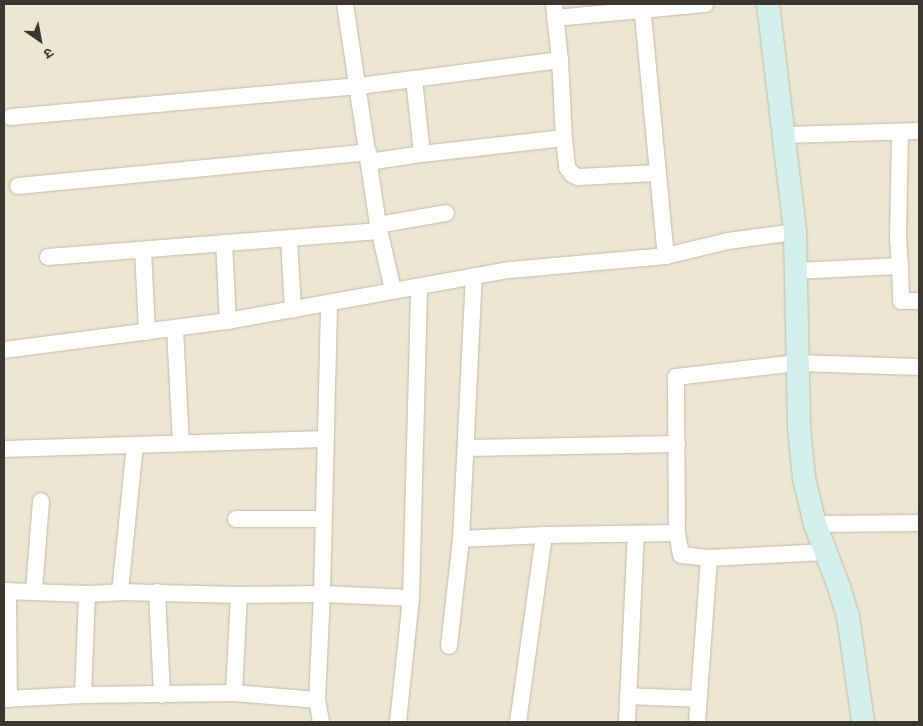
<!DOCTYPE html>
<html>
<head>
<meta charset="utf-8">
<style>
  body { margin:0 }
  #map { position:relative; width:923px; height:726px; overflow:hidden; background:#ebe7d2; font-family:Rubik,"Noto Sans Devanagari",sans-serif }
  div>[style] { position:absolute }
  .roads { filter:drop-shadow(0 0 1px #bebaa5) drop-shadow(0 0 1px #bebaa5) }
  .street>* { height:16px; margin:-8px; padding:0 8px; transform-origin:8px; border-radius:8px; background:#fff }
  .secondary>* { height:22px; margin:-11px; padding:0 11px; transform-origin:11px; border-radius:11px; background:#d4f0ec }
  span { translate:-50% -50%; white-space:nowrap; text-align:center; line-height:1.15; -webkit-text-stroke:4.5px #ebe7d2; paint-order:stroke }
  .frame { position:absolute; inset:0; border:5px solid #39372f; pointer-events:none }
  .north { position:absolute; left:15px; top:15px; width:50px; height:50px; -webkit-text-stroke:4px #ebe7d2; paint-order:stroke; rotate:147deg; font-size:14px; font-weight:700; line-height:20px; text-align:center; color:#39372f }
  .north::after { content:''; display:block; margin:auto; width:18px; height:22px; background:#39372f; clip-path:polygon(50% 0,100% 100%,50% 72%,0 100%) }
</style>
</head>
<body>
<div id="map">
  <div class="roads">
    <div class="street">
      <div style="left:345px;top:4px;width:223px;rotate:81.5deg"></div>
      <div style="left:378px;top:225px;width:67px;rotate:77deg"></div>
      <div style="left:554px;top:4px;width:56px;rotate:83.9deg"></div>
      <div style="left:560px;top:60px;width:78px;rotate:87.1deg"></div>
      <div style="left:564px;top:138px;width:29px;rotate:84deg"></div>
      <div style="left:567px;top:167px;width:9px;rotate:54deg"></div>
      <div style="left:572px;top:174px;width:7px;rotate:27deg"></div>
      <div style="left:578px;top:177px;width:80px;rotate:-2.9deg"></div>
      <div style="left:642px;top:4px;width:253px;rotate:84.6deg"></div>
      <div style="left:555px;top:18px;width:151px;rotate:-5.3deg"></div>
      <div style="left:560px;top:60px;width:147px;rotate:172.6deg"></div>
      <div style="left:414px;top:79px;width:75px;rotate:83.9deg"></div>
      <div style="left:422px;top:154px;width:143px;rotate:-6.4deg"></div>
      <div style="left:11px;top:117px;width:349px;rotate:-5.1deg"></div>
      <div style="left:359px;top:86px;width:55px;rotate:-7.3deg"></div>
      <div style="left:784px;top:135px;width:135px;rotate:-1.7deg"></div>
      <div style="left:369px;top:162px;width:54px;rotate:-8.6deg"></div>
      <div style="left:18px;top:186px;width:352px;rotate:-5.5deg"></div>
      <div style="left:378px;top:225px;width:69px;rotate:-10deg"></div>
      <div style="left:289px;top:240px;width:70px;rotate:86.7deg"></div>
      <div style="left:224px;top:243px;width:78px;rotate:87.1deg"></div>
      <div style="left:143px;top:250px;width:82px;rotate:87.2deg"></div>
      <div style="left:48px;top:257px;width:332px;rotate:-4.5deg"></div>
      <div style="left:900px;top:266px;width:28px;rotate:-94deg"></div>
      <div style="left:898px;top:238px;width:106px;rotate:-88.9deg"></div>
      <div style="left:795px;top:271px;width:105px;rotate:-2.7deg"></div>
      <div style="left:900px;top:266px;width:35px;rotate:88deg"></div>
      <div style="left:901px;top:301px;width:18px"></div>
      <div style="left:175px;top:329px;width:114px;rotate:87deg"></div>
      <div style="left:4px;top:350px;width:226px;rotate:-7.4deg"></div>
      <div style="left:228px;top:321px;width:287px;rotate:-10.3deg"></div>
      <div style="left:510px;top:270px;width:157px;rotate:-5.1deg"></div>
      <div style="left:666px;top:256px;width:64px;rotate:-13.6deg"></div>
      <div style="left:728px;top:241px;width:68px;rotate:-7.7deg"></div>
      <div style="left:466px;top:448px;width:211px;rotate:-1.1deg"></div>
      <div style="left:4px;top:449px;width:321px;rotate:-1.8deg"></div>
      <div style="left:236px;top:519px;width:87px"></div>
      <div style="left:815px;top:524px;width:104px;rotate:-0.6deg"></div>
      <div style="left:544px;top:535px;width:133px;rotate:-0.9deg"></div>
      <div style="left:461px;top:539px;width:83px;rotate:-2.8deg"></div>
      <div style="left:544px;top:535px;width:189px;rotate:97.9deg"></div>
      <div style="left:826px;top:552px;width:117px;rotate:177.1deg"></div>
      <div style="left:709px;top:558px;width:28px;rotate:-174deg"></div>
      <div style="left:681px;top:555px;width:22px;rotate:-100deg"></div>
      <div style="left:677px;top:533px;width:156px;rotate:-90.4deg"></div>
      <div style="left:676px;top:377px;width:122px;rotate:-6.6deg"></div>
      <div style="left:797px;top:363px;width:122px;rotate:1.9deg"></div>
      <div style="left:34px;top:590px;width:89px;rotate:-85.5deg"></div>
      <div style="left:4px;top:591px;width:83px;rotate:2.1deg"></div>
      <div style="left:87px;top:594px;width:33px;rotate:-3deg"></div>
      <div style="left:120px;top:592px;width:119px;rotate:1.4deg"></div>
      <div style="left:239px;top:595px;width:83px;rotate:-0.7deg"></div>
      <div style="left:322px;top:594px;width:89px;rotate:2.6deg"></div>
      <div style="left:8px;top:591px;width:108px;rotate:89.5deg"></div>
      <div style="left:120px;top:592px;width:148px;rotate:-84.2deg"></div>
      <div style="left:157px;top:592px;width:103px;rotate:87.2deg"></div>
      <div style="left:449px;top:646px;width:108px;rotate:-83.6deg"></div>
      <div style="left:461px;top:539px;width:263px;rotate:-87.2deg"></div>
      <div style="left:234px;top:693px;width:98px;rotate:-87.1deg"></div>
      <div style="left:83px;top:695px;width:101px;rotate:-87.7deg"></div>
      <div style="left:628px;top:696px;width:71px;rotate:2.4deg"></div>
      <div style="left:4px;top:699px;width:79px;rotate:-2.9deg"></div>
      <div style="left:83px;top:695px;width:151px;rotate:-0.8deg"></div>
      <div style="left:234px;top:693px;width:83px;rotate:4.8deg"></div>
      <div style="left:321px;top:722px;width:22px;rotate:-100deg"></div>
      <div style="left:317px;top:700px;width:106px;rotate:-87.3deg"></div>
      <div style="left:322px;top:594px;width:290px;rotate:-88.6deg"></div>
      <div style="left:398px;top:722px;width:125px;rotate:-84deg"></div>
      <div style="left:411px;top:598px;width:311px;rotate:-88.5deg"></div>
      <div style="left:627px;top:722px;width:188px;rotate:-87.3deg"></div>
      <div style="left:697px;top:722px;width:164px;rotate:-85.8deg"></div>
    </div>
    <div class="secondary">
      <div style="left:768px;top:4px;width:230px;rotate:83.2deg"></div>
      <div style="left:795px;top:232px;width:195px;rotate:88.8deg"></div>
      <div style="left:799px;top:427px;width:51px;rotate:84.4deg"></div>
      <div style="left:804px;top:478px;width:47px;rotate:76.6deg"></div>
      <div style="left:815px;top:524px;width:67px;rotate:69.1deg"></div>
      <div style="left:839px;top:587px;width:30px;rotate:73deg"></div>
      <div style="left:848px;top:616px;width:107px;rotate:81.9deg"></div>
    </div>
  </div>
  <div class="frame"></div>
  <div class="north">उ</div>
</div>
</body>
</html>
